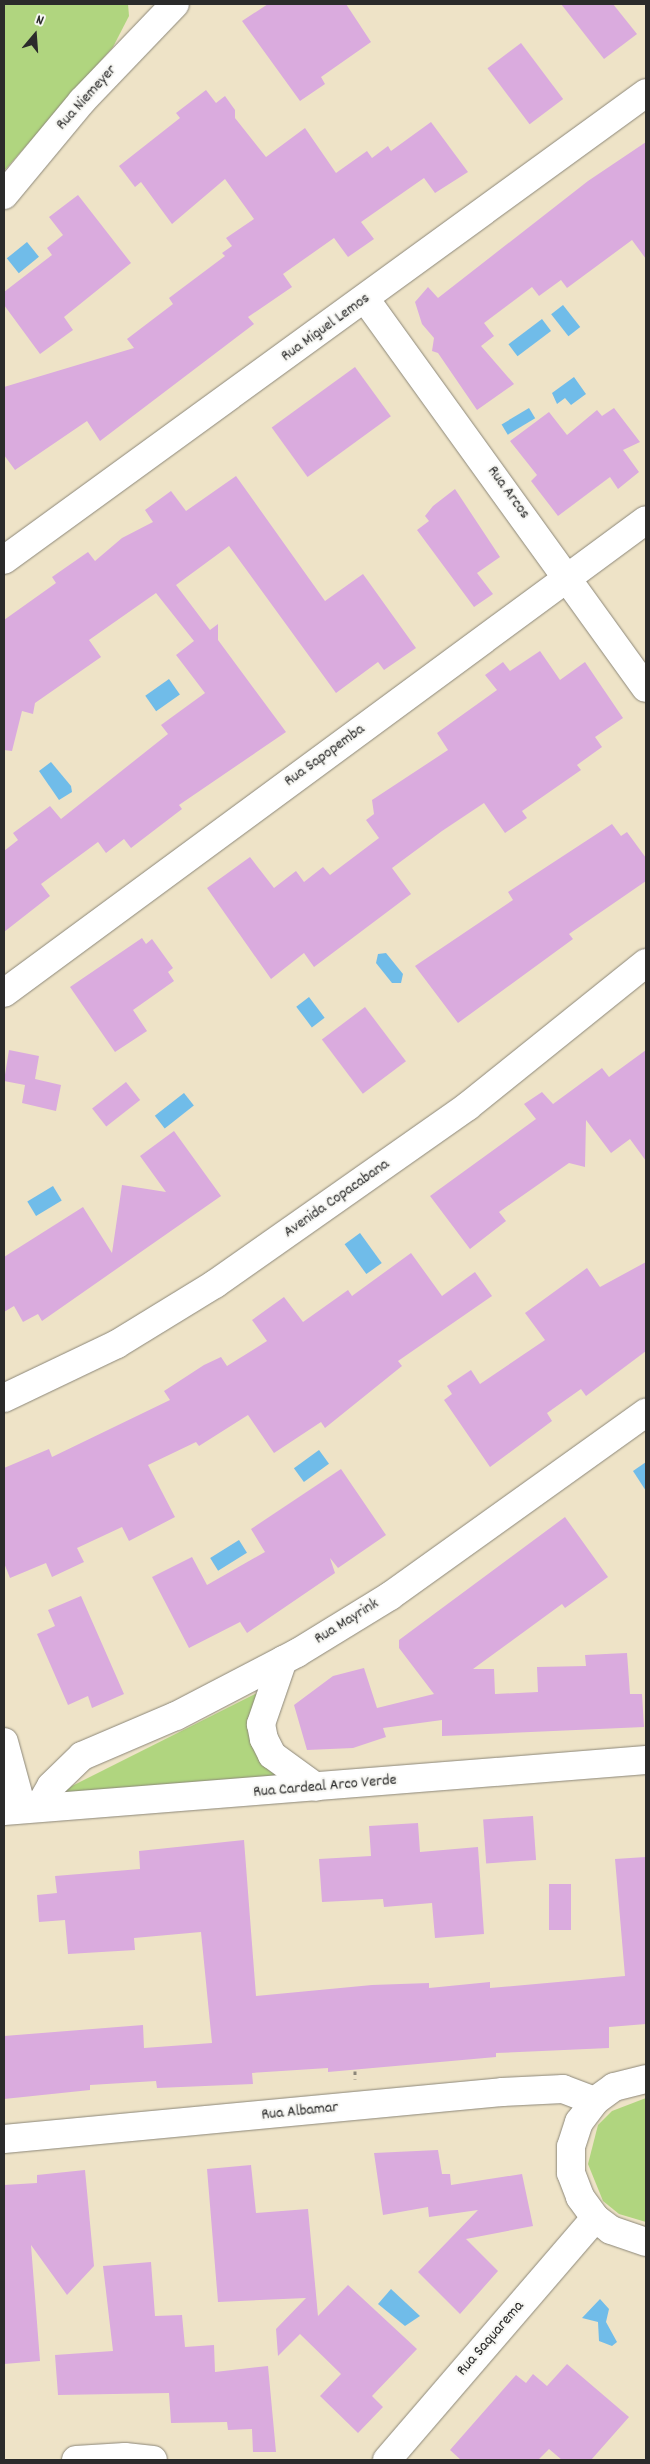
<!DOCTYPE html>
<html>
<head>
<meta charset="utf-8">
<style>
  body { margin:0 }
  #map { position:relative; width:650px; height:2464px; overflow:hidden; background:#eee3c7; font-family:Dekko,sans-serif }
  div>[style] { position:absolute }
  .green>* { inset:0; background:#b0d57f }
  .water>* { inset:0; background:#70bce9; transform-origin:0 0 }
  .building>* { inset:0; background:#daabde; transform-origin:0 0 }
  .path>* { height:3px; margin-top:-1.5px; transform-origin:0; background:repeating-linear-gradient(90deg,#8c8779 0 4px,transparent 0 8px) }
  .roads { filter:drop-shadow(0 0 1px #8c8779) drop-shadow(0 0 1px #8c8779) }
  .minor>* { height:28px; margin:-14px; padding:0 14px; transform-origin:14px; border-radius:14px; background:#fff }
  span { translate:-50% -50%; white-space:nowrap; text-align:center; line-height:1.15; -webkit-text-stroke:4px #f6f6f2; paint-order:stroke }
  .street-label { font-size:16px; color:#2b2b2b }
  .frame { position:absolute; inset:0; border:5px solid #2b2b2b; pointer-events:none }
  .north { position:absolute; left:10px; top:10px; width:50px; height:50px; -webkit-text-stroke:4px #f6f6f2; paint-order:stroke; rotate:18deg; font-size:14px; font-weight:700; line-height:20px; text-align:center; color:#2b2b2b }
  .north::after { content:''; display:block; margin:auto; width:18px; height:22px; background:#2b2b2b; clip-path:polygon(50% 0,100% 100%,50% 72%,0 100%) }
</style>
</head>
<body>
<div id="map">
  <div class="green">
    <div style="clip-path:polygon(4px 4px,128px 4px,129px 16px,113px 47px,4px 171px)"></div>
    <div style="clip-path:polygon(263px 1690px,287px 1777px,69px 1797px,62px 1791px)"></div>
    <div style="clip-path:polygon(646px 2098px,646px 2222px,619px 2214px,603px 2201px,588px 2164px,598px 2125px,612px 2111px)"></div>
  </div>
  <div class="water">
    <div style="left:27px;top:242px;width:19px;height:26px;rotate:51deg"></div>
    <div style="left:563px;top:305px;width:28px;height:15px;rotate:52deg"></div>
    <div style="left:542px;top:319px;width:15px;height:42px;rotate:53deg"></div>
    <div style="clip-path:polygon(574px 377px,586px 394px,571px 405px,565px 398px,557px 404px,552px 393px)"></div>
    <div style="left:529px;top:408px;width:12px;height:32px;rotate:59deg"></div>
    <div style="left:169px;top:679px;width:19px;height:29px;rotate:55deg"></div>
    <div style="clip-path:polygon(51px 762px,71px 786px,72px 792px,59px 800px,39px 771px)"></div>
    <div style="clip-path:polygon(386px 953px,403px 974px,401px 983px,392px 983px,376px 963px,378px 954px)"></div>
    <div style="left:309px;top:997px;width:26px;height:16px;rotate:53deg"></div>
    <div style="left:184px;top:1093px;width:16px;height:37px;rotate:52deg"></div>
    <div style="left:53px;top:1186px;width:17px;height:30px;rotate:59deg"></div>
    <div style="left:360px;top:1233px;width:37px;height:19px;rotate:54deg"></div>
    <div style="left:319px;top:1450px;width:17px;height:31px;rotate:54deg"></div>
    <div style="clip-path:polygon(646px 1462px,646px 1491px,633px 1471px)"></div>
    <div style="left:239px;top:1540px;width:15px;height:34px;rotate:58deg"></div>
    <div style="clip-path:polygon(391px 2289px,420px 2316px,405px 2326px,378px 2304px)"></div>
    <div style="clip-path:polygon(600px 2299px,609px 2309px,606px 2322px,617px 2342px,612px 2346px,599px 2341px,598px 2322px,582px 2318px)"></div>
  </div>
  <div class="building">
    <div style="clip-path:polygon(268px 4px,346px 4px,371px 42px,321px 77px,325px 84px,300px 101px,242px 21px)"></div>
    <div style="clip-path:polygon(561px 4px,613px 4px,637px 34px,604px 59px)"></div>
    <div style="left:521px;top:43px;width:70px;height:42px;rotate:53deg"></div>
    <div style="clip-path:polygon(206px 90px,216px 103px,225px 96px,235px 110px,235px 118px,266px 157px,305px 128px,336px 173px,367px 151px,372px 158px,388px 146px,391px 151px,431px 122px,468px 172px,435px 193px,424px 178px,361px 222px,374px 239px,348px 257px,334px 238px,283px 274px,292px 287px,248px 317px,254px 324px,100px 441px,87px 421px,15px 470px,4px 455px,4px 387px,134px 348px,127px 339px,173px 304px,169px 298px,225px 256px,222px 253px,232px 246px,226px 238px,254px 219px,225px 179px,172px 224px,141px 182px,135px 187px,119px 166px,180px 118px,176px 113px)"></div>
    <div style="clip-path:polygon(646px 142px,646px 259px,632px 240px,567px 288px,561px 280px,539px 296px,532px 287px,484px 323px,494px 336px,481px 346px,514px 384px,477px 410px,438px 353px,432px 351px,434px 338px,422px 324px,415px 302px,428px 287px,438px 298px,588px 181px)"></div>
    <div style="clip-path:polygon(78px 195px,131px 263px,64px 317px,73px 330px,40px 354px,4px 305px,4px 292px,52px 255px,47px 248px,63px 235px,49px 217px)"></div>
    <div style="left:355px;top:367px;width:61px;height:103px;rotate:54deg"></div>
    <div style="clip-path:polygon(614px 408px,640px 442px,623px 450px,639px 472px,618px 489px,610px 477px,558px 516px,531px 481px,537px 475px,510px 441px,549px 412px,567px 435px,597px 410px,602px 416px)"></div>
    <div style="clip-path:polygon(236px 476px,325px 601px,363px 574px,416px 648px,384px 670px,378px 662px,336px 693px,229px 546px,176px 585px,210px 630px,218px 624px,218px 640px,286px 732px,179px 805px,182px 809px,131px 848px,124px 839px,106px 853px,98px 842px,41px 884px,50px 896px,4px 932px,4px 851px,18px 840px,13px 833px,50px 806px,61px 819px,168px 734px,161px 725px,205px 693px,176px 655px,194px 641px,156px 593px,89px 640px,101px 657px,35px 703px,33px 714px,22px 711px,12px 751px,4px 750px,4px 620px,56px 583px,52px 577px,88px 552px,95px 561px,122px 538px,153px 522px,145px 510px,171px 491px,186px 511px)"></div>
    <div style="clip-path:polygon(455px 489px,500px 557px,477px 573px,493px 594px,474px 607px,417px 530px,429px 521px,425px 516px,433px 506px)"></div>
    <div style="clip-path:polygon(540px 651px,560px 680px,585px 662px,623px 718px,595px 737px,602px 747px,577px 765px,581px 770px,522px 811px,527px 818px,505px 833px,484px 803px,442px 831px,392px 868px,411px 894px,314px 967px,304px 953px,271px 979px,207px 888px,250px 857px,274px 888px,296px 871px,304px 882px,323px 867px,330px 875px,379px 838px,366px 820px,374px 814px,372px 800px,448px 750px,437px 733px,497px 690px,485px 675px,503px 662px,510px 671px)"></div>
    <div style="clip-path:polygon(612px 824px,621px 836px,627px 832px,646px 858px,646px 881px,569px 934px,573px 939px,458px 1023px,415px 966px,513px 900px,508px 892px)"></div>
    <div style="clip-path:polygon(142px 938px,146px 944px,152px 939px,173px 968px,168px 972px,174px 981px,133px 1010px,147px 1031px,115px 1052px,70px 987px)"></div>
    <div style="left:365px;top:1007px;width:68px;height:54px;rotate:53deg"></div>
    <div style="clip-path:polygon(9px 1050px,39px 1056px,35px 1079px,61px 1085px,56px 1111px,22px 1103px,25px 1085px,4px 1081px)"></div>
    <div style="clip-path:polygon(646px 1050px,646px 1161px,630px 1139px,611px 1153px,586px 1120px,585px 1167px,569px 1163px,499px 1212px,506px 1221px,470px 1249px,430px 1196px,536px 1119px,524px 1104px,542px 1092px,553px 1104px,602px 1068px,609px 1077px)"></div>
    <div style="left:126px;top:1082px;width:23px;height:43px;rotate:52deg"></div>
    <div style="clip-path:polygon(174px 1131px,221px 1196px,42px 1321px,38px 1314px,23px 1322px,14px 1306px,4px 1312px,4px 1257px,83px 1207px,112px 1253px,122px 1185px,166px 1192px,140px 1156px)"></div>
    <div style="clip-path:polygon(411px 1253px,442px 1296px,475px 1272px,492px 1296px,398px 1361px,402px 1366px,325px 1428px,321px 1422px,274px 1453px,248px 1415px,199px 1446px,196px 1442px,148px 1465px,175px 1517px,129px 1541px,122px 1527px,77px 1548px,84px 1562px,52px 1577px,46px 1563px,10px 1578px,4px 1563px,4px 1468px,49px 1449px,52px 1457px,170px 1400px,164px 1391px,204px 1365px,221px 1357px,227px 1366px,267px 1341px,252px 1320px,284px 1297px,303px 1322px,348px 1290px,352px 1296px)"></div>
    <div style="clip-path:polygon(646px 1262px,646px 1351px,586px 1396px,581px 1389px,547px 1413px,552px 1421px,490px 1467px,444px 1400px,452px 1394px,447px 1386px,471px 1370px,480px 1384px,545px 1340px,525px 1313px,587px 1268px,600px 1287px)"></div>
    <div style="clip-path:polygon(341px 1469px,386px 1535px,338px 1568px,330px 1558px,335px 1573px,247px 1633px,240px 1622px,189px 1648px,152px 1577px,192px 1557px,207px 1585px,265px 1552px,251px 1529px)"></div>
    <div style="clip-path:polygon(565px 1517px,608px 1577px,565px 1608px,562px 1604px,473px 1669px,494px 1669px,495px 1694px,538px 1692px,537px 1667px,586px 1666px,585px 1655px,627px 1653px,630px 1694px,642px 1694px,644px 1727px,442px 1736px,442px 1720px,383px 1728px,386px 1737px,353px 1748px,307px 1750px,294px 1705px,333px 1676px,364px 1668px,377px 1708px,434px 1694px,399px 1648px,399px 1640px)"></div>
    <div style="clip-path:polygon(81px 1596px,124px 1694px,92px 1708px,88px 1696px,68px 1705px,37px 1634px,55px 1626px,48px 1610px)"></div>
    <div style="left:533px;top:1816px;width:44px;height:50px;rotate:86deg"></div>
    <div style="clip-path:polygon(418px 1823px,420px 1852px,478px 1847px,484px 1934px,435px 1938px,432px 1903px,384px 1907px,383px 1899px,322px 1902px,319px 1859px,371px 1856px,369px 1826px)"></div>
    <div style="clip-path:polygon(244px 1840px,256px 1996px,372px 1985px,429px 1983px,429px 1988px,490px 1982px,490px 1988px,625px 1976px,615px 1859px,646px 1857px,646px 2024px,609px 2027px,609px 2048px,496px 2053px,496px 2057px,328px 2072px,328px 2068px,252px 2073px,253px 2084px,157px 2088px,156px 2081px,90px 2085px,90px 2090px,4px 2099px,4px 2036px,143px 2025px,144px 2048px,212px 2043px,201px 1932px,134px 1938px,135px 1950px,68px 1954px,65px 1920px,39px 1922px,37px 1895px,57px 1893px,55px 1876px,140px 1869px,139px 1851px)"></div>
    <div style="left:549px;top:1884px;width:22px;height:46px"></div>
    <div style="clip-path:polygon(438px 2150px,442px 2174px,450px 2174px,451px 2185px,522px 2174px,533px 2226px,466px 2239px,498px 2271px,460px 2314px,418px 2272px,478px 2210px,429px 2217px,428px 2207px,383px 2215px,374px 2153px)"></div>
    <div style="clip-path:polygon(251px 2165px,256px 2213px,308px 2209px,318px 2316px,348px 2285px,417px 2349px,372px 2396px,383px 2407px,358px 2433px,320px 2396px,341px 2374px,300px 2334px,278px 2356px,276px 2329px,306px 2298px,218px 2302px,207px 2169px)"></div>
    <div style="clip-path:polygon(85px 2170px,94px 2266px,67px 2295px,31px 2245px,40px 2361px,4px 2364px,4px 2185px,37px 2183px,37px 2175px)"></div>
    <div style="clip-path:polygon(151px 2262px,155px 2316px,182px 2315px,185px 2347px,214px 2345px,215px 2372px,268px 2366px,276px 2452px,253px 2452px,252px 2429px,228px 2430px,227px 2422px,171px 2423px,169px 2393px,58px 2395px,55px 2355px,113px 2351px,103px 2266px)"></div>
    <div style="clip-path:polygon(567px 2364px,629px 2417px,591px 2460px,562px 2460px,549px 2449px,538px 2460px,461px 2460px,450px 2450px,516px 2375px,526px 2383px,533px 2374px,547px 2386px)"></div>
  </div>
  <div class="path">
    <div style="left:355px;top:2071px;width:8px;rotate:90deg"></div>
  </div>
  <div class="roads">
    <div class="minor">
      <div style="left:4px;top:195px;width:122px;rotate:-50.3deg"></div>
      <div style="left:82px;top:101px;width:134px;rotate:-46.2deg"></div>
      <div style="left:366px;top:300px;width:478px;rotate:54.2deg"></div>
      <div style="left:4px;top:560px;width:794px;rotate:-36.03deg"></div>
      <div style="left:4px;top:993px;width:797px;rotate:-36.38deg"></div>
      <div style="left:4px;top:1398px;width:125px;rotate:-25.5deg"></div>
      <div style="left:117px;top:1344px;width:115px;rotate:-31.5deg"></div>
      <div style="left:215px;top:1284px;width:309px;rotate:-35.1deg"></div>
      <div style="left:468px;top:1106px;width:228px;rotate:-38.8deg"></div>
      <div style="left:283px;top:1660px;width:68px;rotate:109deg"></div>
      <div style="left:261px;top:1724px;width:15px;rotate:79deg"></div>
      <div style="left:264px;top:1739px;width:18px;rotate:63deg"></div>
      <div style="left:272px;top:1755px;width:54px;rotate:36deg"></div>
      <div style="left:4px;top:1742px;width:68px;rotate:74.7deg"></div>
      <div style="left:39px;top:1807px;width:24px;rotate:-60deg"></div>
      <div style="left:51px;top:1786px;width:43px;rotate:-44.1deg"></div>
      <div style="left:82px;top:1756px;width:102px;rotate:-23.1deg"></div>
      <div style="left:176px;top:1716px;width:136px;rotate:-27.5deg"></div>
      <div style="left:297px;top:1653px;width:109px;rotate:-31.5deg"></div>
      <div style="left:390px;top:1596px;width:315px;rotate:-35.6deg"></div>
      <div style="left:4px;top:1811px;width:644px;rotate:-4.54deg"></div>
      <div style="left:646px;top:2079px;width:33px;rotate:166deg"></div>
      <div style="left:614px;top:2087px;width:24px;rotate:144deg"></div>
      <div style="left:595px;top:2101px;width:26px;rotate:127deg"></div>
      <div style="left:579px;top:2122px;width:26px;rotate:108deg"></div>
      <div style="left:571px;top:2147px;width:26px;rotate:90deg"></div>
      <div style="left:571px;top:2173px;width:26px;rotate:69deg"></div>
      <div style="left:580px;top:2197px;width:26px;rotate:54deg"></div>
      <div style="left:595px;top:2218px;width:20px;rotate:37deg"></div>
      <div style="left:611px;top:2230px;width:37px;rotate:19deg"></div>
      <div style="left:4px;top:2139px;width:500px;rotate:-5.39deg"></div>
      <div style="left:502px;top:2092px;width:61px;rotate:-2.8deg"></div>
      <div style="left:563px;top:2089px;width:34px;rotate:21deg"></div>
      <div style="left:76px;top:2460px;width:49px;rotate:-3.5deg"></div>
      <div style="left:125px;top:2457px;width:28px;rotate:6deg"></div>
      <div style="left:387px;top:2460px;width:319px;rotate:-49.3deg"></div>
    </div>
  </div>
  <div class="street-label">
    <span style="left:87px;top:98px;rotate:-48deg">Rua Niemeyer</span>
    <span style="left:326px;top:328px;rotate:-36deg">Rua Miguel Lemos</span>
    <span style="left:508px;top:493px;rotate:54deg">Rua Arcos</span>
    <span style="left:325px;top:756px;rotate:-36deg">Rua Sapopemba</span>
    <span style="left:337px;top:1199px;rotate:-35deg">Avenida Copacabana</span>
    <span style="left:347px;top:1622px;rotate:-32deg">Rua Mayrink</span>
    <span style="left:325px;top:1787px;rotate:-5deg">Rua Cardeal Arco Verde</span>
    <span style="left:300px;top:2112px;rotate:-6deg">Rua Albamar</span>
    <span style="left:491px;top:2339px;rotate:-49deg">Rua Saquarema</span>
  </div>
  <div class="frame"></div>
  <div class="north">N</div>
</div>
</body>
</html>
